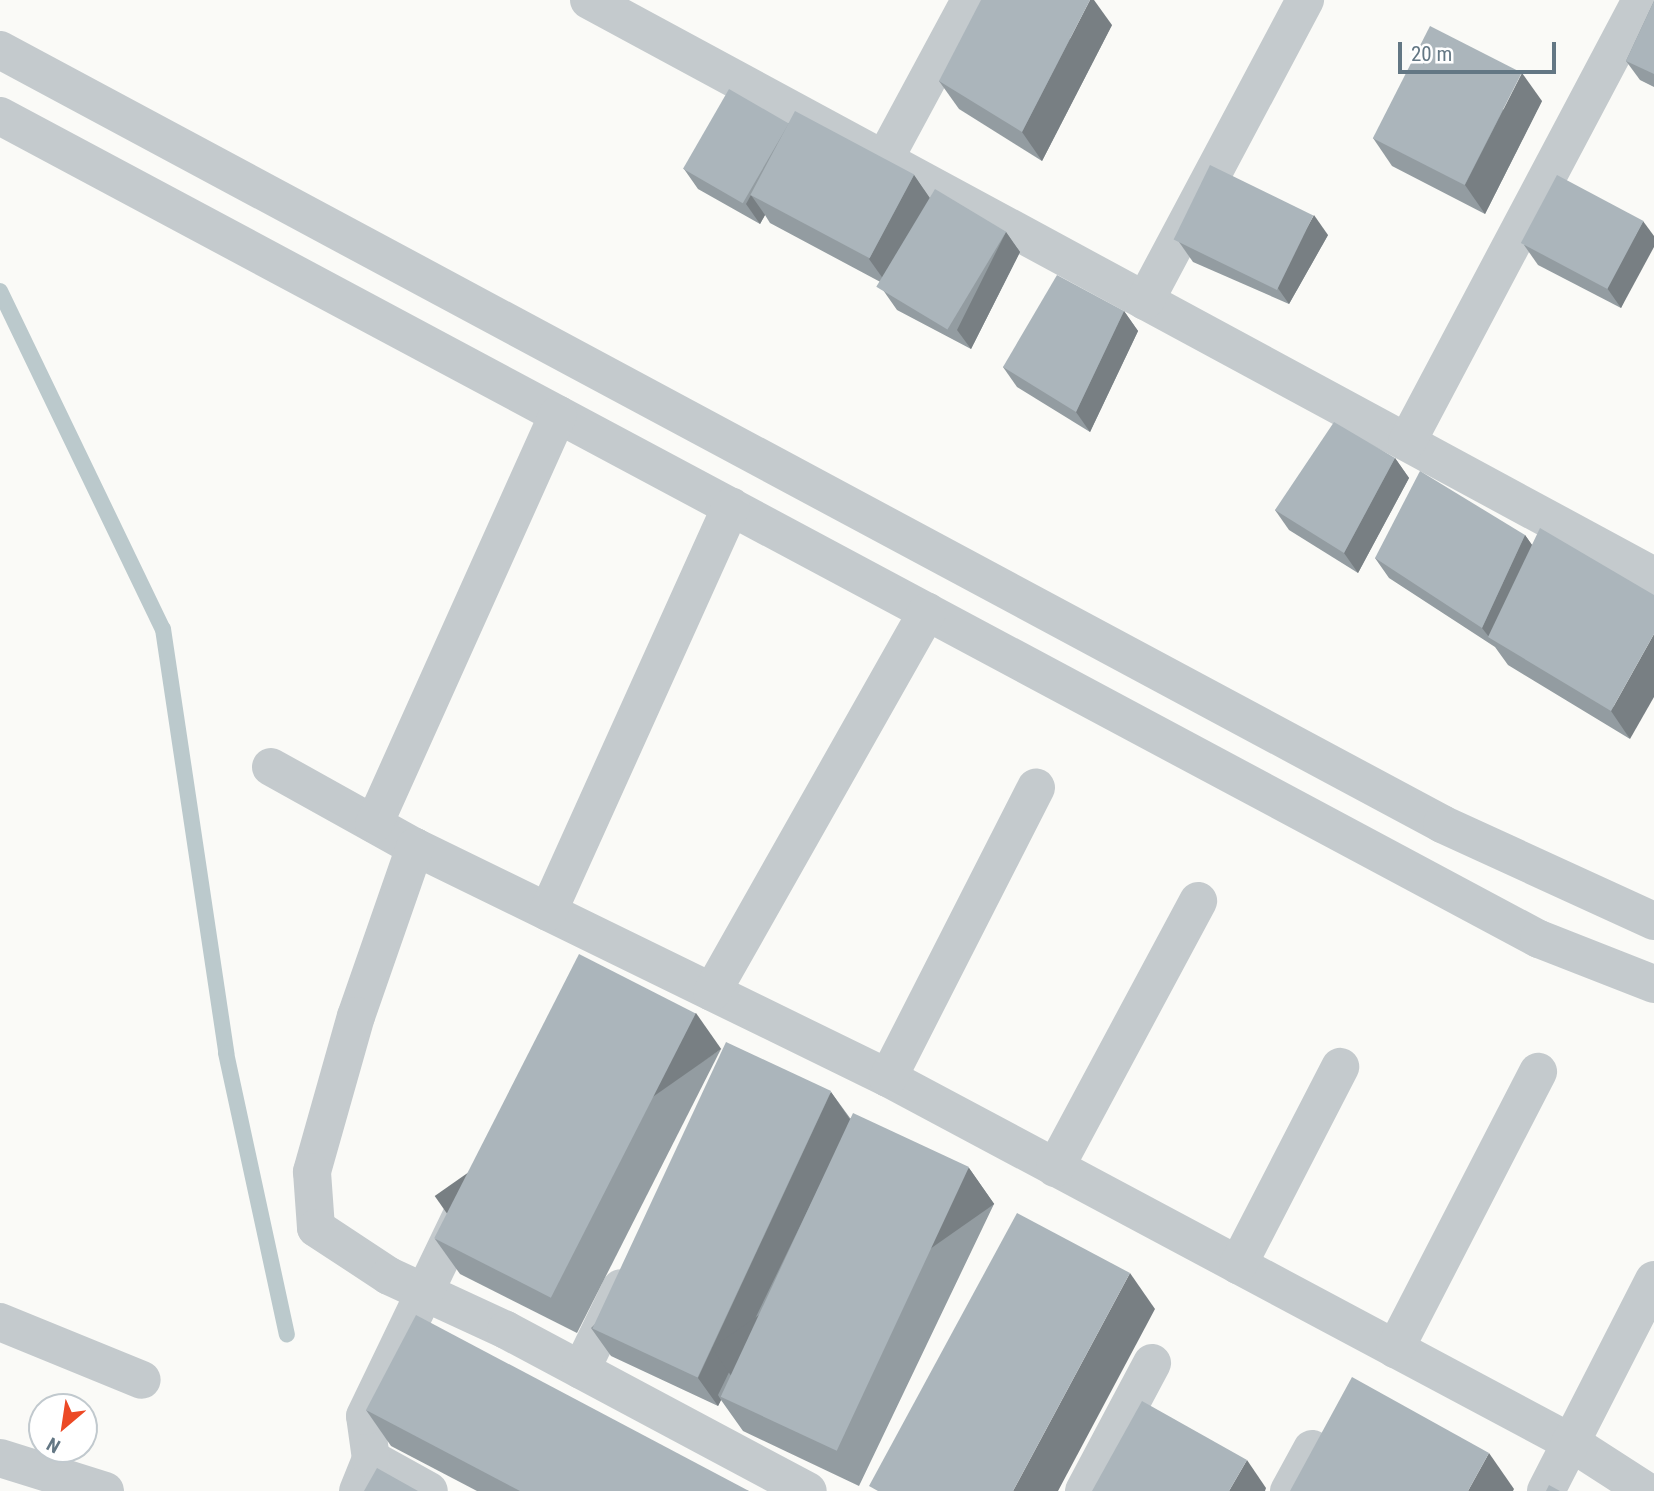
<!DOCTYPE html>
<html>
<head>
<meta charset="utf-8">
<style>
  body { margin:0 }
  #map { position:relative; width:1654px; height:1491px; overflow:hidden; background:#fafaf7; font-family:"Roboto Condensed",sans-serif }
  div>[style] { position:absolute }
  .stream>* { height:16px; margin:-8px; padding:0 8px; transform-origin:8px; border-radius:8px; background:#bbc9cc }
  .minor>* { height:38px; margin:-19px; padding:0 19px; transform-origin:19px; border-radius:19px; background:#c4cacd }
  .wall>* { inset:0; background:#939ca1 }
  .shaded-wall>* { inset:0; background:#787f83; transform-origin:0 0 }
  .building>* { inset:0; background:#abb5bb; transform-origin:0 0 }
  span { translate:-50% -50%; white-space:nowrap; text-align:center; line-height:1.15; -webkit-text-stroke:7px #fff; paint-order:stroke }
  .north { position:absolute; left:28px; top:1393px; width:70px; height:70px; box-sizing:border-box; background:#fff; border:2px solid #c1c9ce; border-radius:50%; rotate:209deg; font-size:19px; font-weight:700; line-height:28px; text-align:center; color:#637784 }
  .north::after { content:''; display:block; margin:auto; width:24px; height:32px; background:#ec4925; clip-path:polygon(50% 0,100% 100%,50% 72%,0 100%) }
  .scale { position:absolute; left:1398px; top:42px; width:158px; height:32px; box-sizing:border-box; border:4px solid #637784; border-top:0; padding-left:9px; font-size:21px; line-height:24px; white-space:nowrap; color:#637784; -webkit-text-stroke:5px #fff; paint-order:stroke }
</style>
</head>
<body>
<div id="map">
  <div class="stream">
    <div style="left:0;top:291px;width:375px;rotate:64.3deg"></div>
    <div style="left:163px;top:629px;width:429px;rotate:81.5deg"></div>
    <div style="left:226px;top:1053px;width:288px;rotate:77.8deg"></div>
  </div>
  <div class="minor">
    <div style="left:589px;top:0;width:1211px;rotate:28.41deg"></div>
    <div style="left:0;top:50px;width:1637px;rotate:28.22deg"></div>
    <div style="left:1442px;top:824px;width:233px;rotate:24.6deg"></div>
    <div style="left:0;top:116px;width:1745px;rotate:28.14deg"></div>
    <div style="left:1539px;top:939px;width:123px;rotate:21.4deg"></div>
    <div style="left:884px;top:160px;width:182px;rotate:-61.7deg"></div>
    <div style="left:1145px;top:301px;width:341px;rotate:-62deg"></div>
    <div style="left:1407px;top:442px;width:500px;rotate:-62.1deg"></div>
    <div style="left:271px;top:767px;width:165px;rotate:29.1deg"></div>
    <div style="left:415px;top:847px;width:526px;rotate:26.03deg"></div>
    <div style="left:888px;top:1078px;width:773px;rotate:28.09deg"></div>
    <div style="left:1570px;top:1442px;width:90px;rotate:32.8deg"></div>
    <div style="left:374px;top:824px;width:449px;rotate:-65.8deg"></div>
    <div style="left:415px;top:847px;width:179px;rotate:109.2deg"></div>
    <div style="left:356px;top:1016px;width:162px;rotate:105.8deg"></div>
    <div style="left:312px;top:1172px;width:56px;rotate:85.9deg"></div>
    <div style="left:316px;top:1228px;width:87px;rotate:33.3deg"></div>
    <div style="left:389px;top:1276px;width:129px;rotate:24.8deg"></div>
    <div style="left:506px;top:1330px;width:342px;rotate:28.1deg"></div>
    <div style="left:548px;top:912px;width:445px;rotate:-65.7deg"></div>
    <div style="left:712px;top:992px;width:437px;rotate:-60.5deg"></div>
    <div style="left:888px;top:1078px;width:326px;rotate:-63deg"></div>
    <div style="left:1055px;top:1168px;width:303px;rotate:-61.8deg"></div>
    <div style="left:1238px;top:1265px;width:223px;rotate:-62.7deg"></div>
    <div style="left:0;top:1322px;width:153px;rotate:22.2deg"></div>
    <div style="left:1395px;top:1349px;width:312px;rotate:-62.7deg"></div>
    <div style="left:581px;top:1370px;width:91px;rotate:-64deg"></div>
    <div style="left:0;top:1458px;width:110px;rotate:17.4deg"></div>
    <div style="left:371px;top:1459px;width:66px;rotate:28.9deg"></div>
    <div style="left:358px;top:1491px;width:35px;rotate:-68deg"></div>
    <div style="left:371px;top:1459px;width:43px;rotate:-97.9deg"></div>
    <div style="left:365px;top:1416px;width:235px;rotate:-64.3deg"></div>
    <div style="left:1084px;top:1491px;width:145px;rotate:-62deg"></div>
    <div style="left:1289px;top:1491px;width:48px;rotate:-61.3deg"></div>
    <div style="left:1546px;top:1491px;width:237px;rotate:-62.9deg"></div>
  </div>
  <div class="wall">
    <div style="clip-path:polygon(1654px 1px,1654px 87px,1640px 80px,1626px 61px)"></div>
    <div style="clip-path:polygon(1112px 25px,1042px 161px,959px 109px,939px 81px)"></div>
    <div style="clip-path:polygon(1542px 101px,1485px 214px,1392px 166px,1373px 138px)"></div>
    <div style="clip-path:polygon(789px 123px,914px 175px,930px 199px,1006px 232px,1020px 252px,971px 349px,897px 310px,883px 290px,886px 285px,770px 223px,765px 215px,760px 224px,698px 189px,684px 169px)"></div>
    <div style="clip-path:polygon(1328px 235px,1289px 304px,1193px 262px,1179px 242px)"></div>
    <div style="clip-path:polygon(1654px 236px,1621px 308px,1538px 265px,1524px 245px)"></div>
    <div style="clip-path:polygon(1124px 311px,1138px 331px,1090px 432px,1017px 387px,1003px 367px)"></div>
    <div style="clip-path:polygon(1395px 458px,1409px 478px,1358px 573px,1289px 530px,1275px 510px)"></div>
    <div style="clip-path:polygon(1525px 535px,1532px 545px,1630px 739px,1508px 665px,1495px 647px,1389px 578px,1375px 558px)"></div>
    <div style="clip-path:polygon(721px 1049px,577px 1333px,460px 1274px,435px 1239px)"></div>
    <div style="clip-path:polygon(831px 1092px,850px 1118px,969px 1168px,994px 1204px,859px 1486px,743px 1431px,721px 1400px,718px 1406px,611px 1356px,591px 1328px)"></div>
    <div style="clip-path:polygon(366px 1410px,749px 1491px,477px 1491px,391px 1446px)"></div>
  </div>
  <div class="shaded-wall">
    <div style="clip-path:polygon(1090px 0,1094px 0,1112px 25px,1042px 161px,1022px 132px)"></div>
    <div style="clip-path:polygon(1522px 73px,1542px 101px,1485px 214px,1465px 185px)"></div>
    <div style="clip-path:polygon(914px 175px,934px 204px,889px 287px,869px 259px)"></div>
    <div style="clip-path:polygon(751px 195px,765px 215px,760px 224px,746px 204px)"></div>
    <div style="clip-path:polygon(1314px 215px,1328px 235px,1289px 304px,1275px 284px)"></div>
    <div style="clip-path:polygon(1643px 221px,1654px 236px,1654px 247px,1621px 308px,1607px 288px)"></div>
    <div style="clip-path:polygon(1006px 232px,1020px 252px,971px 349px,957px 330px)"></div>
    <div style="clip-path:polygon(1124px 311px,1138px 331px,1090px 432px,1076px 412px)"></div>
    <div style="clip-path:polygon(1395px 458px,1409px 478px,1358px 573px,1344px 553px)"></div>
    <div style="clip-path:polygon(1525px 535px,1539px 555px,1489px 637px,1482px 628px)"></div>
    <div style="clip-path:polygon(1654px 634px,1654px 697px,1630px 739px,1611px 711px)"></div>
    <div style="left:696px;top:1013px;width:44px;height:319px;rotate:55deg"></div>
    <div style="clip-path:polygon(831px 1092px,851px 1121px,718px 1395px,721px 1400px,718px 1406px,698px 1378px)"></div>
    <div style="left:969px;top:1168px;width:44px;height:314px;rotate:55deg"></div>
    <div style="clip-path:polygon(1130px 1273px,1155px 1309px,1058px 1491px,1013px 1491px)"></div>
    <div style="clip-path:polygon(1489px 1453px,1514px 1489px,1513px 1491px,1468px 1491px)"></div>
    <div style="clip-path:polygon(1247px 1460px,1266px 1488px,1265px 1491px,1229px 1491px)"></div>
  </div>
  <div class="building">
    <div style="clip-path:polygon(981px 0,1090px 0,1022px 132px,939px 81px)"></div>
    <div style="clip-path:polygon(1654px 1px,1654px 74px,1626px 61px)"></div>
    <div style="left:1430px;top:26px;width:103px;height:126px;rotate:27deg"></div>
    <div style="left:729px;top:89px;width:69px;height:92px;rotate:30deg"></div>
    <div style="left:795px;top:111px;width:135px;height:95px;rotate:28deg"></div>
    <div style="left:1210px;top:165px;width:115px;height:83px;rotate:26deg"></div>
    <div style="left:1557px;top:175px;width:98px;height:77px;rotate:28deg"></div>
    <div style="left:935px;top:189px;width:83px;height:114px;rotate:31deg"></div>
    <div style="clip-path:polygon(1057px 275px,1124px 311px,1076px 412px,1003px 367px)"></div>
    <div style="clip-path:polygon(1334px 422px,1395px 458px,1344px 553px,1275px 510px)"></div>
    <div style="clip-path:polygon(1420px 471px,1525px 535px,1482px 628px,1375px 558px)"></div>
    <div style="clip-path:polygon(1540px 528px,1654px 595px,1654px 634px,1611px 711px,1488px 637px)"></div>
    <div style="left:579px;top:954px;width:131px;height:319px;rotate:27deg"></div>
    <div style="left:726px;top:1042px;width:116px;height:316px;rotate:25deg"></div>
    <div style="left:853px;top:1113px;width:128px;height:313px;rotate:25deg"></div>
    <div style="clip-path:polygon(1017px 1213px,1130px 1273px,1013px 1491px,878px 1491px,869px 1486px)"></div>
    <div style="clip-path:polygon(416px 1315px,749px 1491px,520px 1491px,366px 1410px)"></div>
    <div style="clip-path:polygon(1352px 1377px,1489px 1453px,1468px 1491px,1290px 1491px)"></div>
    <div style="clip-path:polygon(1142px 1401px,1247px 1460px,1229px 1491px,1092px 1491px)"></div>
    <div style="clip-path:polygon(377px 1468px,418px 1491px,364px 1491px)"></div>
    <div style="clip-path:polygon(1549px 1485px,1560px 1491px,1546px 1491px)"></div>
  </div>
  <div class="north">N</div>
  <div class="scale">20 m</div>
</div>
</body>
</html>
